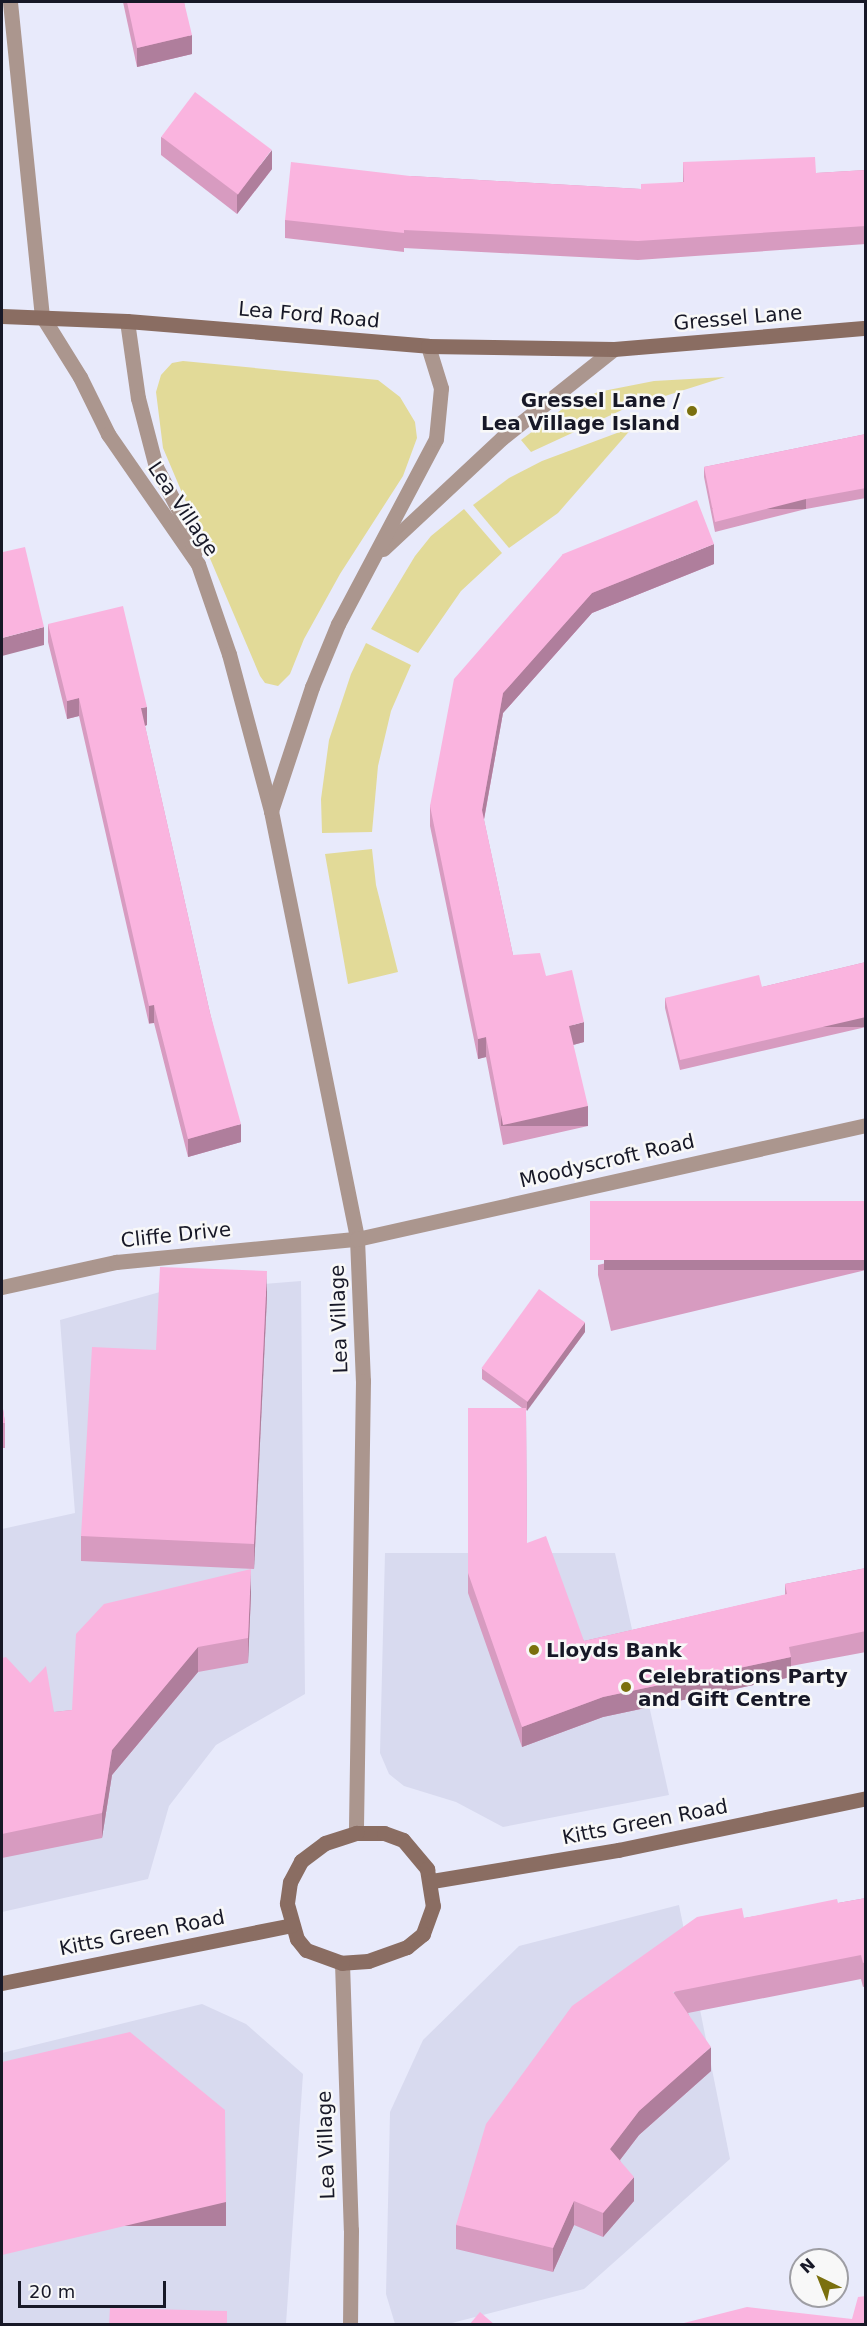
<!DOCTYPE html>
<html>
<head>
<meta charset="utf-8">
<style>
  body { margin:0 }
  #map { position:relative; width:867px; height:2326px; overflow:hidden; background:#e8eafb; font-family:"DejaVu Sans",sans-serif }
  div>[style] { position:absolute }
  .built>* { inset:0; background:#d8daef }
  .green>* { inset:0; background:#e2da98 }
  .street>* { height:15px; margin:-7.5px; padding:0 7.5px; transform-origin:7.5px; border-radius:7.5px; background:#ab968e }
  .secondary>* { height:15px; margin:-7.5px; padding:0 7.5px; transform-origin:7.5px; border-radius:7.5px; background:#8a6d62 }
  .wall>* { inset:0; background:#d79bc0 }
  .shaded-wall>* { inset:0; background:#af7e9c; transform-origin:0 0 }
  .building>* { inset:0; background:#fab4df; transform-origin:0 0 }
  .dots>* { width:16px; height:16px; translate:-50% -50%; box-sizing:border-box; border:3px solid #f8f8f8; border-radius:50% }
  span { translate:-50% -50%; white-space:nowrap; text-align:center; line-height:1.15; -webkit-text-stroke:5px #f8f8f8; paint-order:stroke }
  .street-label { font-size:20px; color:#171827 }
  .poi-label { font-size:20px; color:#171827; font-weight:700 }
  .right { translate:-100% -50%; text-align:right }
  .left { translate:0 -50%; text-align:left }
  .frame { position:absolute; inset:0; border:3px solid #171827; pointer-events:none }
  .north { position:absolute; left:789px; top:2248px; width:60px; height:60px; box-sizing:border-box; background:#f8f8f8; border:2px solid #9e9ea4; border-radius:50%; rotate:317deg; font-size:16px; font-weight:700; line-height:24px; text-align:center; color:#171827 }
  .north::after { content:''; display:block; margin:auto; width:21px; height:27px; background:#7b700e; clip-path:polygon(50% 0,100% 100%,50% 72%,0 100%) }
  .scale { position:absolute; left:18px; top:2281px; width:148px; height:27px; box-sizing:border-box; border:3px solid #171827; border-top:0; padding-left:8px; font-size:18px; line-height:21px; white-space:nowrap; color:#171827; -webkit-text-stroke:4px #f8f8f8; paint-order:stroke }
</style>
</head>
<body>
<div id="map">
  <div class="built">
    <div style="clip-path:polygon(301px 1281px,305px 1694px,216px 1745px,169px 1806px,148px 1879px,2px 1912px,2px 1529px,75px 1513px,60px 1320px,160px 1292px)"></div>
    <div style="clip-path:polygon(385px 1553px,615px 1553px,669px 1795px,503px 1827px,456px 1802px,404px 1786px,389px 1774px,380px 1753px)"></div>
    <div style="clip-path:polygon(679px 1905px,730px 2159px,584px 2289px,448px 2324px,395px 2324px,386px 2294px,390px 2112px,423px 2040px,519px 1946px)"></div>
    <div style="clip-path:polygon(202px 2004px,246px 2024px,303px 2074px,286px 2324px,2px 2324px,2px 2053px)"></div>
  </div>
  <div class="green">
    <div style="clip-path:polygon(183px 361px,378px 380px,400px 397px,415px 422px,417px 438px,403px 476px,340px 574px,304px 639px,290px 674px,278px 686px,265px 683px,260px 676px,163px 448px,156px 392px,161px 375px,172px 363px)"></div>
    <div style="clip-path:polygon(725px 377px,624px 409px,531px 452px,521px 440px,565px 407px,598px 392px,654px 381px)"></div>
    <div style="clip-path:polygon(633px 427px,558px 513px,509px 548px,473px 505px,509px 478px,542px 461px)"></div>
    <div style="clip-path:polygon(464px 509px,502px 553px,461px 591px,418px 653px,371px 629px,415px 556px,431px 536px)"></div>
    <div style="clip-path:polygon(366px 643px,411px 665px,391px 711px,378px 766px,372px 832px,322px 833px,321px 799px,329px 740px,351px 674px)"></div>
    <div style="clip-path:polygon(372px 849px,376px 885px,398px 972px,348px 984px,325px 854px)"></div>
  </div>
  <div class="street">
    <div style="left:10px;top:2px;width:316px;rotate:84.2deg"></div>
    <div style="left:42px;top:316px;width:72px;rotate:58.1deg"></div>
    <div style="left:80px;top:377px;width:64px;rotate:63.8deg"></div>
    <div style="left:108px;top:434px;width:158px;rotate:55.3deg"></div>
    <div style="left:198px;top:564px;width:95px;rotate:71deg"></div>
    <div style="left:229px;top:654px;width:163px;rotate:75deg"></div>
    <div style="left:271px;top:811px;width:437px;rotate:78.6deg"></div>
    <div style="left:357px;top:1239px;width:142px;rotate:87.6deg"></div>
    <div style="left:363px;top:1381px;width:452px;rotate:90.9deg"></div>
    <div style="left:127px;top:321px;width:78px;rotate:81.9deg"></div>
    <div style="left:138px;top:398px;width:71px;rotate:75.4deg"></div>
    <div style="left:156px;top:467px;width:67px;rotate:62.3deg"></div>
    <div style="left:187px;top:526px;width:27px;rotate:73deg"></div>
    <div style="left:383px;top:549px;width:163px;rotate:-43deg"></div>
    <div style="left:502px;top:438px;width:143px;rotate:-38.5deg"></div>
    <div style="left:271px;top:811px;width:131px;rotate:-71.7deg"></div>
    <div style="left:312px;top:687px;width:68px;rotate:-67.6deg"></div>
    <div style="left:338px;top:624px;width:209px;rotate:-62.1deg"></div>
    <div style="left:436px;top:439px;width:51px;rotate:-84.4deg"></div>
    <div style="left:441px;top:388px;width:44px;rotate:-107.2deg"></div>
    <div style="left:2px;top:1287px;width:117px;rotate:-12.4deg"></div>
    <div style="left:116px;top:1262px;width:242px;rotate:-5.5deg"></div>
    <div style="left:357px;top:1239px;width:522px;rotate:-12.62deg"></div>
    <div style="left:342px;top:1963px;width:267px;rotate:88.1deg"></div>
    <div style="left:351px;top:2230px;width:94px;rotate:90.6deg"></div>
  </div>
  <div class="secondary">
    <div style="left:2px;top:316px;width:125px;rotate:2.3deg"></div>
    <div style="left:127px;top:321px;width:302px;rotate:4.7deg"></div>
    <div style="left:428px;top:346px;width:186px;rotate:0.9deg"></div>
    <div style="left:614px;top:349px;width:253px;rotate:-4.8deg"></div>
    <div style="left:356px;top:1833px;width:28px"></div>
    <div style="left:384px;top:1833px;width:20px;rotate:20deg"></div>
    <div style="left:403px;top:1840px;width:38px;rotate:50deg"></div>
    <div style="left:427px;top:1869px;width:37px;rotate:81deg"></div>
    <div style="left:433px;top:1906px;width:30px;rotate:110deg"></div>
    <div style="left:423px;top:1934px;width:21px;rotate:141deg"></div>
    <div style="left:407px;top:1947px;width:41px;rotate:160.3deg"></div>
    <div style="left:368px;top:1961px;width:26px;rotate:176deg"></div>
    <div style="left:342px;top:1963px;width:38px;rotate:-160deg"></div>
    <div style="left:306px;top:1950px;width:14px;rotate:-129deg"></div>
    <div style="left:297px;top:1939px;width:37px;rotate:-106deg"></div>
    <div style="left:287px;top:1903px;width:21px;rotate:-82deg"></div>
    <div style="left:290px;top:1882px;width:24px;rotate:-62deg"></div>
    <div style="left:301px;top:1861px;width:30px;rotate:-37deg"></div>
    <div style="left:325px;top:1843px;width:33px;rotate:-18deg"></div>
    <div style="left:432px;top:1881px;width:189px;rotate:-9.5deg"></div>
    <div style="left:618px;top:1850px;width:253px;rotate:-11.8deg"></div>
    <div style="left:2px;top:1983px;width:296px;rotate:-11.3deg"></div>
  </div>
  <div class="wall">
    <div style="clip-path:polygon(123px 2px,184px 2px,192px 54px,137px 67px)"></div>
    <div style="clip-path:polygon(161px 137px,272px 169px,237px 214px,161px 155px)"></div>
    <div style="clip-path:polygon(683px 162px,816px 173px,866px 170px,866px 244px,638px 260px,404px 248px,404px 252px,285px 238px,285px 220px,410px 176px,641px 189px,683px 182px)"></div>
    <div style="clip-path:polygon(866px 434px,866px 498px,806px 509px,715px 532px,704px 477px,704px 467px)"></div>
    <div style="clip-path:polygon(563px 554px,714px 564px,592px 613px,503px 713px,484px 820px,513px 955px,546px 976px,584px 1042px,573px 1045px,588px 1126px,503px 1145px,486px 1057px,478px 1059px,430px 826px,430px 806px)"></div>
    <div style="clip-path:polygon(48px 624px,147px 725px,145px 726px,210px 1013px,241px 1142px,188px 1157px,154px 1023px,149px 1024px,79px 716px,67px 719px,48px 642px)"></div>
    <div style="clip-path:polygon(866px 962px,866px 1027px,680px 1070px,665px 1008px,665px 998px,762px 987px)"></div>
    <div style="clip-path:polygon(866px 1201px,866px 1270px,611px 1331px,598px 1275px,598px 1265px)"></div>
    <div style="clip-path:polygon(267px 1296px,254px 1569px,81px 1561px,81px 1536px,156px 1350px)"></div>
    <div style="clip-path:polygon(585px 1332px,526px 1411px,527px 1543px,584px 1641px,785px 1595px,785px 1584px,866px 1568px,866px 1652px,791px 1666px,791px 1677px,603px 1717px,522px 1747px,468px 1593px,468px 1428px,522px 1408px,482px 1379px,482px 1369px)"></div>
    <div style="clip-path:polygon(2px 1402px,5px 1423px,5px 1448px,2px 1448px)"></div>
    <div style="clip-path:polygon(251px 1594px,248px 1663px,198px 1672px,112px 1775px,102px 1838px,2px 1858px,2px 1658px,54px 1712px,72px 1710px)"></div>
    <div style="clip-path:polygon(866px 1898px,866px 1986px,863px 1987px,861px 1979px,688px 2013px,711px 2071px,639px 2135px,620px 2160px,634px 2201px,603px 2237px,574px 2225px,553px 2272px,456px 2249px,456px 2225px,744px 1918px,838px 1903px)"></div>
  </div>
  <div class="shaded-wall">
    <div style="clip-path:polygon(192px 35px,192px 54px,137px 67px,137px 48px)"></div>
    <div style="clip-path:polygon(272px 150px,272px 169px,237px 214px,237px 195px)"></div>
    <div style="left:806px;top:499px;width:10px;height:94px;rotate:90deg"></div>
    <div style="clip-path:polygon(714px 544px,714px 564px,592px 613px,503px 713px,482px 830px,482px 810px,503px 693px,592px 593px)"></div>
    <div style="clip-path:polygon(44px 627px,44px 645px,2px 656px,2px 638px)"></div>
    <div style="clip-path:polygon(79px 698px,79px 716px,67px 719px,67px 701px)"></div>
    <div style="clip-path:polygon(147px 707px,147px 725px,141px 727px,141px 708px)"></div>
    <div style="left:154px;top:1005px;width:18px;height:5px;rotate:90deg"></div>
    <div style="left:866px;top:1017px;width:10px;height:191px;rotate:90deg"></div>
    <div style="clip-path:polygon(584px 1022px,584px 1042px,569px 1046px,569px 1026px)"></div>
    <div style="clip-path:polygon(486px 1037px,486px 1057px,478px 1059px,478px 1039px)"></div>
    <div style="left:588px;top:1106px;width:20px;height:87px;rotate:90deg"></div>
    <div style="clip-path:polygon(241px 1124px,241px 1142px,188px 1157px,188px 1139px)"></div>
    <div style="left:866px;top:1260px;width:10px;height:262px;rotate:90deg"></div>
    <div style="clip-path:polygon(267px 1271px,267px 1296px,254px 1569px,254px 1544px)"></div>
    <div style="clip-path:polygon(585px 1322px,585px 1332px,527px 1411px,527px 1402px)"></div>
    <div style="clip-path:polygon(251px 1569px,251px 1594px,248px 1663px,248px 1638px)"></div>
    <div style="clip-path:polygon(198px 1647px,198px 1672px,112px 1775px,102px 1838px,102px 1813px,112px 1750px)"></div>
    <div style="clip-path:polygon(791px 1657px,791px 1677px,603px 1717px,522px 1747px,522px 1727px,603px 1697px)"></div>
    <div style="clip-path:polygon(711px 2047px,711px 2071px,639px 2135px,610px 2173px,610px 2149px,639px 2111px)"></div>
    <div style="clip-path:polygon(634px 2177px,634px 2201px,603px 2237px,603px 2213px)"></div>
    <div style="clip-path:polygon(574px 2201px,574px 2225px,553px 2272px,553px 2248px)"></div>
    <div style="left:226px;top:2202px;width:24px;height:230px;rotate:90deg"></div>
  </div>
  <div class="building">
    <div style="clip-path:polygon(127px 2px,184px 2px,192px 35px,137px 48px)"></div>
    <div style="left:195px;top:92px;width:96px;height:56px;rotate:37deg"></div>
    <div style="clip-path:polygon(815px 157px,816px 173px,866px 170px,866px 226px,638px 241px,404px 230px,404px 233px,285px 220px,291px 162px,410px 176px,641px 189px,641px 184px,684px 182px,683px 162px)"></div>
    <div style="clip-path:polygon(866px 434px,866px 488px,806px 499px,715px 522px,704px 467px)"></div>
    <div style="clip-path:polygon(697px 500px,714px 544px,592px 593px,503px 693px,482px 810px,513px 955px,540px 953px,546px 976px,572px 970px,584px 1022px,569px 1026px,588px 1106px,503px 1125px,486px 1037px,478px 1039px,430px 806px,454px 679px,563px 554px)"></div>
    <div style="clip-path:polygon(2px 546px,3px 552px,25px 547px,44px 627px,2px 638px)"></div>
    <div style="clip-path:polygon(123px 606px,147px 707px,141px 708px,210px 1013px,241px 1124px,188px 1139px,154px 1005px,149px 1006px,79px 698px,67px 701px,48px 624px)"></div>
    <div style="clip-path:polygon(866px 962px,866px 1017px,680px 1060px,665px 998px,759px 975px,762px 987px)"></div>
    <div style="left:866px;top:1201px;width:59px;height:276px;rotate:90deg"></div>
    <div style="clip-path:polygon(160px 1267px,267px 1271px,254px 1544px,81px 1536px,92px 1347px,156px 1350px)"></div>
    <div style="left:539px;top:1289px;width:57px;height:98px;rotate:36deg"></div>
    <div style="clip-path:polygon(2px 1402px,5px 1423px,2px 1423px)"></div>
    <div style="clip-path:polygon(468px 1408px,526px 1408px,527px 1543px,546px 1536px,584px 1641px,787px 1594px,785px 1584px,866px 1568px,866px 1631px,789px 1647px,791px 1657px,603px 1697px,522px 1727px,468px 1573px)"></div>
    <div style="clip-path:polygon(251px 1569px,248px 1638px,198px 1647px,112px 1750px,102px 1813px,2px 1834px,2px 1658px,6px 1657px,30px 1683px,46px 1666px,54px 1712px,72px 1710px,76px 1634px,104px 1604px)"></div>
    <div style="clip-path:polygon(866px 1898px,866px 1962px,863px 1963px,861px 1955px,673px 1992px,711px 2047px,639px 2111px,610px 2149px,634px 2177px,603px 2213px,574px 2201px,553px 2248px,456px 2225px,486px 2124px,572px 2006px,697px 1917px,742px 1908px,744px 1918px,837px 1899px,838px 1903px)"></div>
    <div style="clip-path:polygon(130px 2032px,225px 2110px,226px 2202px,2px 2255px,2px 2062px)"></div>
    <div style="clip-path:polygon(866px 2296px,866px 2325px,676px 2325px,747px 2307px,852px 2319px,858px 2297px)"></div>
    <div style="clip-path:polygon(110px 2308px,227px 2311px,227px 2325px,109px 2325px)"></div>
    <div style="clip-path:polygon(480px 2312px,495px 2325px,469px 2325px)"></div>
  </div>
  <div class="dots">
    <div style="left:692px;top:411px;background:#7b700e"></div>
    <div style="left:534px;top:1650px;background:#7b700e"></div>
    <div style="left:626px;top:1687px;background:#7b700e"></div>
  </div>
  <div class="street-label">
    <span style="left:309px;top:315px;rotate:5deg">Lea Ford Road</span>
    <span style="left:738px;top:318px;rotate:-5deg">Gressel Lane</span>
    <span style="left:183px;top:509px;rotate:56deg">Lea Village</span>
    <span style="left:607px;top:1161px;rotate:-13deg">Moodyscroft Road</span>
    <span style="left:176px;top:1235px;rotate:-6deg">Cliffe Drive</span>
    <span style="left:339px;top:1319px;rotate:-92deg">Lea Village</span>
    <span style="left:645px;top:1822px;rotate:-11deg">Kitts Green Road</span>
    <span style="left:142px;top:1933px;rotate:-11deg">Kitts Green Road</span>
    <span style="left:326px;top:2145px;rotate:-92deg">Lea Village</span>
  </div>
  <div class="poi-label">
    <span class="right" style="left:680px;top:412px">Gressel Lane /<br>Lea Village Island</span>
    <span class="left" style="left:546px;top:1650px">Lloyds Bank</span>
    <span class="left" style="left:638px;top:1688px">Celebrations Party<br>and Gift Centre</span>
  </div>
  <div class="frame"></div>
  <div class="north">N</div>
  <div class="scale">20 m</div>
</div>
</body>
</html>
